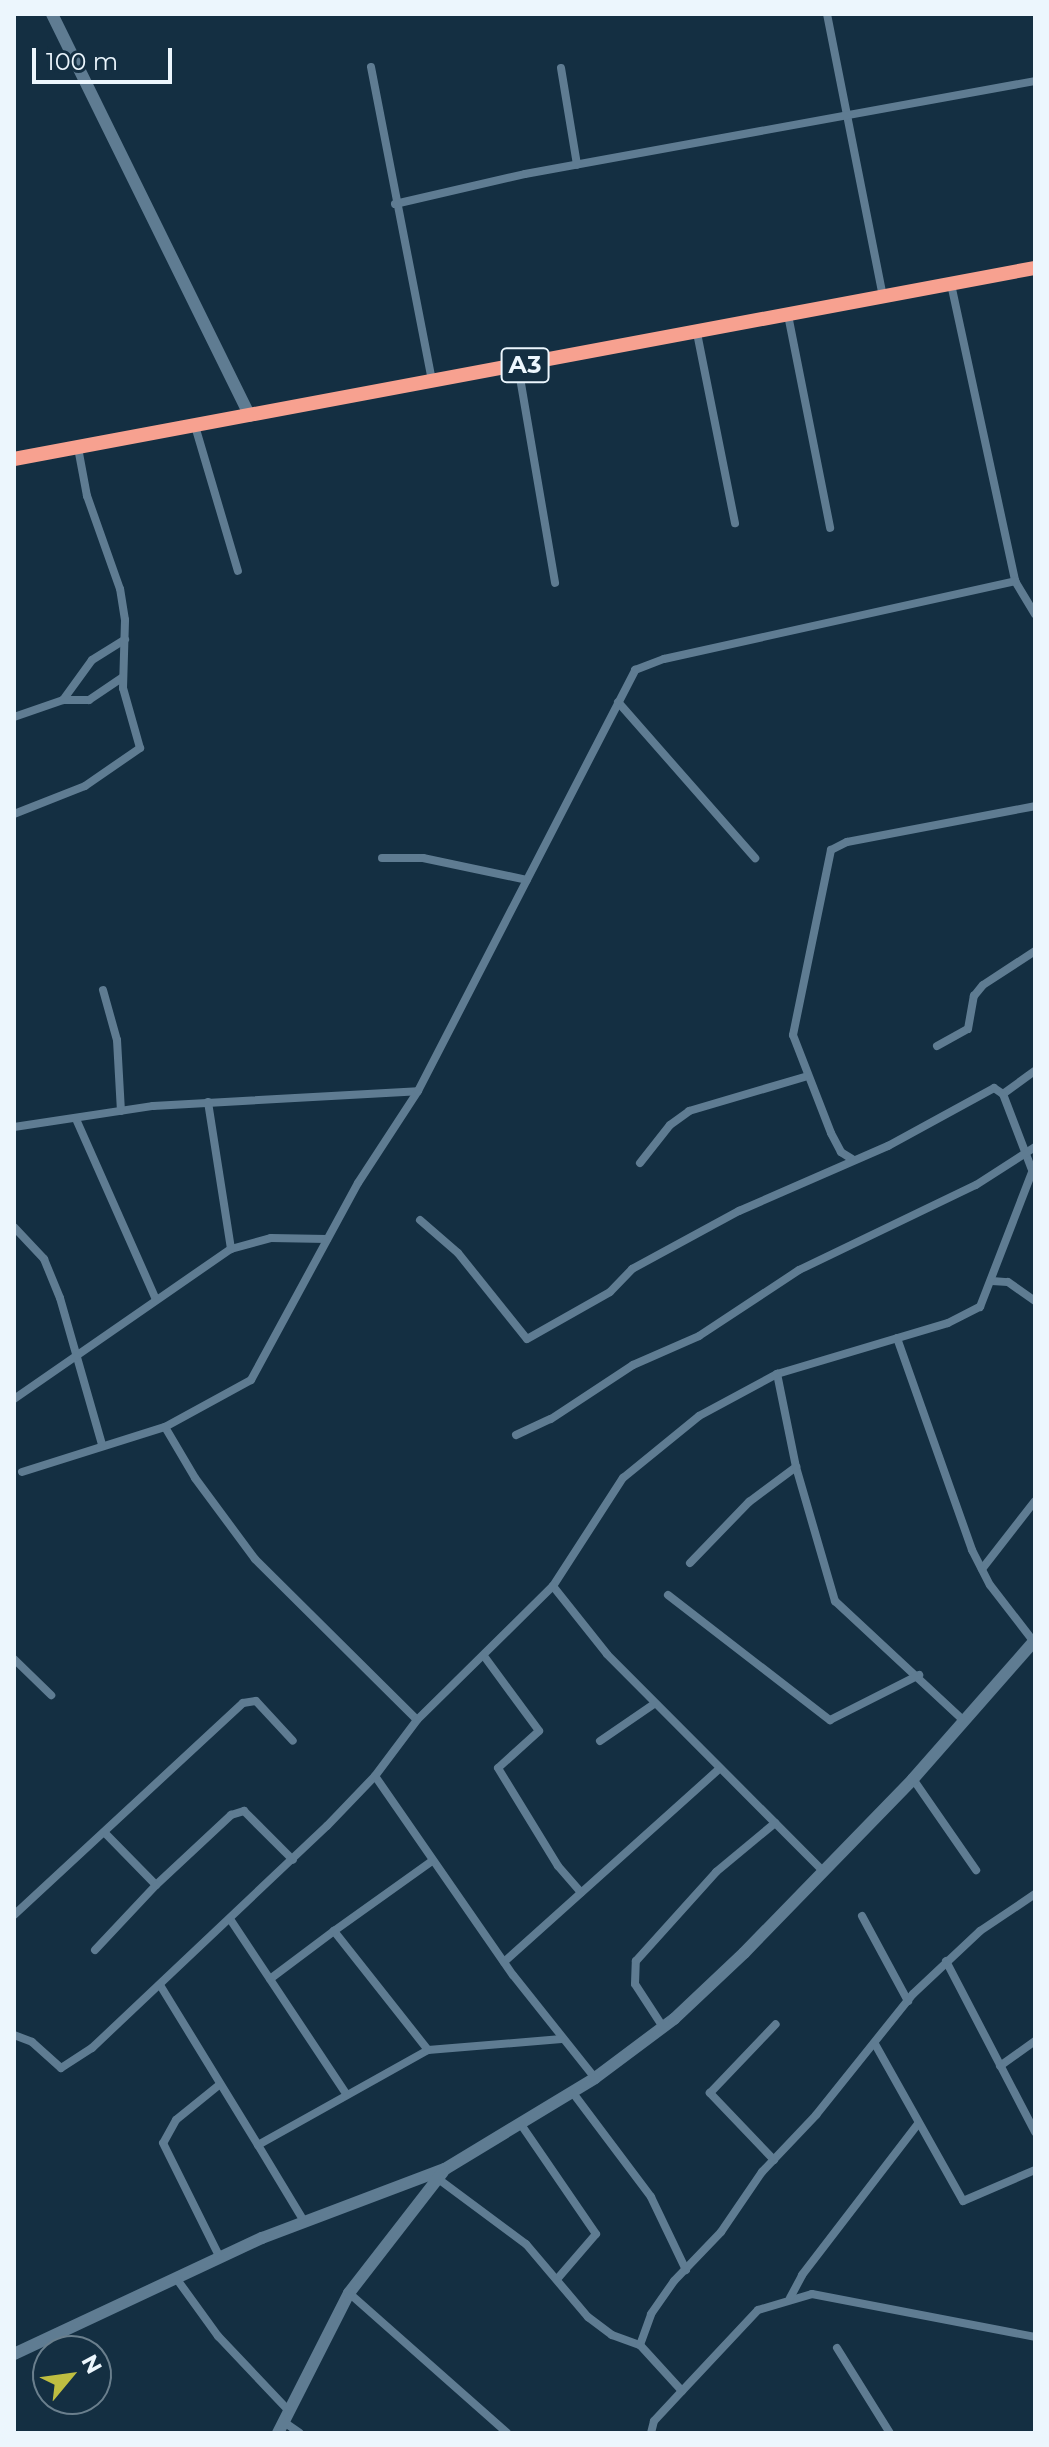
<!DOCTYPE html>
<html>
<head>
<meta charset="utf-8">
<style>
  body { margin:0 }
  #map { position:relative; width:1049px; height:2447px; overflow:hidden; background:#142f42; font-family:Montserrat,sans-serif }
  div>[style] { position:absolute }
  .street>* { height:8px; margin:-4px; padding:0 4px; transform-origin:4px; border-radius:4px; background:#5f7c92 }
  .secondary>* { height:12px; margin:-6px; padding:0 6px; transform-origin:6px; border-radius:6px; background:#5f7c92 }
  .highway>* { height:14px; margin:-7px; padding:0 7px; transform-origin:7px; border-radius:7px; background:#f7a190 }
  span { translate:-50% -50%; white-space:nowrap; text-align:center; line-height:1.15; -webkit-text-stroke:8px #142f42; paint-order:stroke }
  .shield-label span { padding:2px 6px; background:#142f42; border:2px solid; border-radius:6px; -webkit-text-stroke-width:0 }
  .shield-label { font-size:24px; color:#ecf6fd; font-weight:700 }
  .frame { position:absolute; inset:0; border:16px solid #ecf6fd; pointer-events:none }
  .north { position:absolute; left:32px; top:2335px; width:80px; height:80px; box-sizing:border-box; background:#142f42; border:2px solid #6a7f8d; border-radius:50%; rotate:61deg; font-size:22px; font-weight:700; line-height:32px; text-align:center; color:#ecf6fd }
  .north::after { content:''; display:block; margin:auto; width:28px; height:36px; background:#bfbe41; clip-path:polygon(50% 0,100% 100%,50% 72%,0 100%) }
  .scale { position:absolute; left:32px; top:48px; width:140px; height:36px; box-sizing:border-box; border:4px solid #ecf6fd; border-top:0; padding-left:10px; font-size:24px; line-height:28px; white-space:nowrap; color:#ecf6fd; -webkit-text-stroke:6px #142f42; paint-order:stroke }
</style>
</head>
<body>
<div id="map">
  <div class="street">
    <div style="left:827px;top:14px;width:288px;rotate:78.8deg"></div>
    <div style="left:371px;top:67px;width:321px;rotate:79deg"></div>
    <div style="left:561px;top:68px;width:98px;rotate:80.6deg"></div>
    <div style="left:395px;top:204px;width:133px;rotate:-13deg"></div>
    <div style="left:525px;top:174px;width:518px;rotate:-10.33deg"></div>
    <div style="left:951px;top:284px;width:304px;rotate:77.8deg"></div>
    <div style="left:1015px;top:581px;width:39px;rotate:59deg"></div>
    <div style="left:788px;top:315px;width:217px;rotate:78.8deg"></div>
    <div style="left:697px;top:333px;width:194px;rotate:78.7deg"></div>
    <div style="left:518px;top:366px;width:220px;rotate:80.3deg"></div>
    <div style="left:195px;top:426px;width:151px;rotate:73.5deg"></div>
    <div style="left:63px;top:700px;width:49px;rotate:-54.1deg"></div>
    <div style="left:92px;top:660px;width:39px;rotate:-32deg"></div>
    <div style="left:618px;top:702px;width:208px;rotate:48.7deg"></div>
    <div style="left:14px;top:717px;width:52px;rotate:-19.1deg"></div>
    <div style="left:63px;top:700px;width:26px"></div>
    <div style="left:89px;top:700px;width:40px;rotate:-34deg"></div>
    <div style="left:14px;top:814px;width:76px;rotate:-21.5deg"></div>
    <div style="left:85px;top:786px;width:67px;rotate:-34.6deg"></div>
    <div style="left:140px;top:748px;width:62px;rotate:-105.8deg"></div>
    <div style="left:123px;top:688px;width:68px;rotate:-88.3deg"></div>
    <div style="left:125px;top:620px;width:31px;rotate:-99deg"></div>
    <div style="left:120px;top:589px;width:99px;rotate:-109.5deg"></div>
    <div style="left:87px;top:496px;width:49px;rotate:-100.6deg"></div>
    <div style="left:382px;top:858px;width:41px"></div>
    <div style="left:423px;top:858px;width:106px;rotate:11.9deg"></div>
    <div style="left:103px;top:990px;width:52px;rotate:74.4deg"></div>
    <div style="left:117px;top:1040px;width:71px;rotate:86.8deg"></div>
    <div style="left:937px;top:1046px;width:35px;rotate:-29deg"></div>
    <div style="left:968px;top:1029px;width:34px;rotate:-80deg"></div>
    <div style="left:974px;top:996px;width:14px;rotate:-51deg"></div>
    <div style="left:983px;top:985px;width:62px;rotate:-33.2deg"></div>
    <div style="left:1003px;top:1094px;width:39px;rotate:-36deg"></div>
    <div style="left:208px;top:1102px;width:149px;rotate:81.1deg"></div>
    <div style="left:76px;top:1119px;width:195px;rotate:66.1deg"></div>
    <div style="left:14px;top:1127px;width:141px;rotate:-8.6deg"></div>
    <div style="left:153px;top:1106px;width:265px;rotate:-3.2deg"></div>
    <div style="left:852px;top:1159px;width:13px;rotate:-148deg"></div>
    <div style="left:841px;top:1152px;width:21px;rotate:-118deg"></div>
    <div style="left:831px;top:1133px;width:105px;rotate:-111.2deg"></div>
    <div style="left:793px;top:1035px;width:189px;rotate:-78.4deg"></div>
    <div style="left:831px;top:850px;width:18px;rotate:-27deg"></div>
    <div style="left:847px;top:842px;width:191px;rotate:-10.8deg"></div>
    <div style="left:640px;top:1163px;width:48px;rotate:-51.7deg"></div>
    <div style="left:670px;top:1125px;width:24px;rotate:-36deg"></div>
    <div style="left:689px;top:1111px;width:124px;rotate:-16.4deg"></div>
    <div style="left:420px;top:1220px;width:50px;rotate:41deg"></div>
    <div style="left:458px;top:1253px;width:110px;rotate:51.3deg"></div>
    <div style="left:527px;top:1339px;width:95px;rotate:-29.5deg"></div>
    <div style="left:610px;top:1292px;width:32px;rotate:-46deg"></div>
    <div style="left:632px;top:1269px;width:122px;rotate:-28.5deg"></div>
    <div style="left:739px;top:1211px;width:163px;rotate:-23.6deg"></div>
    <div style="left:888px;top:1146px;width:121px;rotate:-28.7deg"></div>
    <div style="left:994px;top:1088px;width:11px;rotate:34deg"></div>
    <div style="left:1003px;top:1094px;width:87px;rotate:69.1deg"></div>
    <div style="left:14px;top:1227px;width:44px;rotate:46.8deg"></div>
    <div style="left:44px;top:1259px;width:42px;rotate:67.7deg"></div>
    <div style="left:60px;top:1298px;width:152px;rotate:74deg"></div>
    <div style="left:992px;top:1281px;width:16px;rotate:4deg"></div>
    <div style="left:1008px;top:1282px;width:33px;rotate:35deg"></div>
    <div style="left:897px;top:1338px;width:225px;rotate:70.5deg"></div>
    <div style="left:972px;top:1550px;width:39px;rotate:63deg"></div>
    <div style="left:990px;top:1585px;width:72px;rotate:52.3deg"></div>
    <div style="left:14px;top:1399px;width:264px;rotate:-34.7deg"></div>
    <div style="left:231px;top:1249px;width:41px;rotate:-15.4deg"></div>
    <div style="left:271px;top:1238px;width:56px;rotate:1deg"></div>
    <div style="left:165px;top:1427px;width:59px;rotate:59.5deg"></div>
    <div style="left:195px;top:1478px;width:101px;rotate:53.5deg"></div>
    <div style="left:255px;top:1559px;width:228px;rotate:44.8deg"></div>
    <div style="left:516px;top:1435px;width:38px;rotate:-25deg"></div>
    <div style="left:551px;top:1419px;width:98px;rotate:-33.4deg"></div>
    <div style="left:633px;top:1365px;width:72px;rotate:-23.7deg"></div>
    <div style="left:699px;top:1336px;width:120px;rotate:-33.4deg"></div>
    <div style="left:799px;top:1270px;width:196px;rotate:-25.7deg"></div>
    <div style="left:976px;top:1185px;width:70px;rotate:-32.8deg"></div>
    <div style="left:796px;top:1467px;width:140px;rotate:73.8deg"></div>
    <div style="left:835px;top:1601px;width:176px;rotate:42.9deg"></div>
    <div style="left:22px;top:1472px;width:150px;rotate:-17.5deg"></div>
    <div style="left:165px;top:1427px;width:98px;rotate:-28.7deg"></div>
    <div style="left:251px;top:1380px;width:224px;rotate:-61.5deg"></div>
    <div style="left:358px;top:1183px;width:110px;rotate:-56.9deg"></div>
    <div style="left:418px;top:1091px;width:474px;rotate:-62.7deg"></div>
    <div style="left:635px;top:670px;width:31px;rotate:-21deg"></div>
    <div style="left:664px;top:659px;width:360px;rotate:-12.5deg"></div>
    <div style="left:690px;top:1563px;width:85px;rotate:-46deg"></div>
    <div style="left:749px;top:1502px;width:59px;rotate:-36.7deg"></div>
    <div style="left:796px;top:1467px;width:95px;rotate:-101.5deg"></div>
    <div style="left:982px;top:1569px;width:86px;rotate:-52.1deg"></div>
    <div style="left:668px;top:1595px;width:205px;rotate:37.7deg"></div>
    <div style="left:830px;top:1720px;width:100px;rotate:-26.8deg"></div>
    <div style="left:484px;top:1656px;width:93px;rotate:53.7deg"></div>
    <div style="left:539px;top:1731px;width:55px;rotate:137.9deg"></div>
    <div style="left:498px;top:1768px;width:115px;rotate:58.5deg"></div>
    <div style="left:558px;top:1866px;width:35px;rotate:49deg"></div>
    <div style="left:14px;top:1659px;width:52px;rotate:44.2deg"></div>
    <div style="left:600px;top:1741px;width:65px;rotate:-34.4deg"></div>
    <div style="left:375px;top:1776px;width:242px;rotate:55.3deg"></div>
    <div style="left:513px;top:1975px;width:132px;rotate:51.5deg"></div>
    <div style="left:913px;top:1779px;width:111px;rotate:55.3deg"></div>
    <div style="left:105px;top:1833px;width:73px;rotate:45.6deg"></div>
    <div style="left:156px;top:1885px;width:103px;rotate:-43deg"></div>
    <div style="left:231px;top:1815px;width:14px;rotate:-17deg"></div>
    <div style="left:244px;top:1811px;width:69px;rotate:45deg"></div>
    <div style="left:823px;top:1871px;width:306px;rotate:-134.9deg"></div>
    <div style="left:607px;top:1654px;width:87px;rotate:-128.5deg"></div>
    <div style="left:553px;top:1586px;width:129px;rotate:-57.1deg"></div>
    <div style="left:623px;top:1478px;width:98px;rotate:-39.2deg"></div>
    <div style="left:699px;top:1416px;width:89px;rotate:-28.3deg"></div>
    <div style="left:777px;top:1374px;width:178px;rotate:-16.6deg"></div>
    <div style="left:948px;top:1323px;width:36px;rotate:-27deg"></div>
    <div style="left:980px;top:1307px;width:145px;rotate:-68.9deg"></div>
    <div style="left:14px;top:1915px;width:312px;rotate:-42.8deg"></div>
    <div style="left:243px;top:1703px;width:13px;rotate:-9deg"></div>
    <div style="left:256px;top:1701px;width:54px;rotate:47.2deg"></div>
    <div style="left:862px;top:1916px;width:97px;rotate:61.6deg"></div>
    <div style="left:230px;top:1919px;width:208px;rotate:56.4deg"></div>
    <div style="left:95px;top:1950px;width:89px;rotate:-46.8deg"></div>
    <div style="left:946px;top:1961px;width:193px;rotate:62.5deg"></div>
    <div style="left:504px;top:1962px;width:290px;rotate:-41.9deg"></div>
    <div style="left:270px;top:1979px;width:80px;rotate:-36.9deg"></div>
    <div style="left:160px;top:1985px;width:188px;rotate:58.5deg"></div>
    <div style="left:258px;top:2145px;width:195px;rotate:-29.2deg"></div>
    <div style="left:428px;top:2050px;width:134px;rotate:-4.7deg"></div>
    <div style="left:663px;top:2027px;width:51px;rotate:-123.1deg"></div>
    <div style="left:635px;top:1984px;width:23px;rotate:-88deg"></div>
    <div style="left:636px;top:1961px;width:120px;rotate:-48deg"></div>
    <div style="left:716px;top:1872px;width:77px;rotate:-39.7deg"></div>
    <div style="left:14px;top:2035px;width:19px;rotate:21deg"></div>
    <div style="left:32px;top:2042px;width:39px;rotate:42deg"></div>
    <div style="left:61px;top:2068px;width:37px;rotate:-33deg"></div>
    <div style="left:92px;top:2048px;width:323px;rotate:-43.4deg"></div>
    <div style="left:327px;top:1826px;width:69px;rotate:-46.2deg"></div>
    <div style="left:375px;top:1776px;width:70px;rotate:-53.1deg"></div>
    <div style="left:417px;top:1720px;width:191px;rotate:-44.6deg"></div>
    <div style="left:875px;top:2044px;width:180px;rotate:60.7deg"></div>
    <div style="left:963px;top:2201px;width:78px;rotate:-23.3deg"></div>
    <div style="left:428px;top:2050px;width:152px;rotate:-128.3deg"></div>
    <div style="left:334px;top:1931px;width:120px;rotate:-35.5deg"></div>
    <div style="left:1000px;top:2066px;width:43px;rotate:-35.5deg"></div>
    <div style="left:219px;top:2085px;width:55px;rotate:140.9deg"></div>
    <div style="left:176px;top:2120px;width:26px;rotate:119deg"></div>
    <div style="left:163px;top:2143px;width:128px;rotate:63.6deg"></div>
    <div style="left:573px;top:2093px;width:130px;rotate:53.1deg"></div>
    <div style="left:651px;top:2197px;width:81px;rotate:64.4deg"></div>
    <div style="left:522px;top:2126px;width:131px;rotate:55.6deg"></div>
    <div style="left:596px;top:2234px;width:57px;rotate:130.7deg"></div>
    <div style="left:258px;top:2145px;width:91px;rotate:58.9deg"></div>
    <div style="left:774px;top:2160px;width:93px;rotate:-133.7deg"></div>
    <div style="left:710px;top:2093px;width:95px;rotate:-46.3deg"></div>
    <div style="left:437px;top:2178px;width:111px;rotate:36.6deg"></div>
    <div style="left:526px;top:2244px;width:96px;rotate:49.7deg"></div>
    <div style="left:588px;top:2317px;width:30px;rotate:37deg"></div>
    <div style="left:612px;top:2335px;width:30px;rotate:20deg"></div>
    <div style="left:640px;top:2345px;width:62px;rotate:47.6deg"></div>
    <div style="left:682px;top:2391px;width:111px;rotate:-46.8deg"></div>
    <div style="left:758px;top:2310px;width:56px;rotate:-16.5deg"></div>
    <div style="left:812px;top:2294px;width:227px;rotate:10.9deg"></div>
    <div style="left:176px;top:2278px;width:72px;rotate:54.1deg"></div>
    <div style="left:218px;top:2336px;width:103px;rotate:46.6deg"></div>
    <div style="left:349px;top:2293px;width:211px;rotate:41.5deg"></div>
    <div style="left:790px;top:2298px;width:26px;rotate:-62deg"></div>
    <div style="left:802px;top:2275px;width:190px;rotate:-52.5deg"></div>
    <div style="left:640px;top:2345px;width:33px;rotate:-70deg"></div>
    <div style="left:651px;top:2314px;width:40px;rotate:-55.1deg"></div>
    <div style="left:674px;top:2281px;width:68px;rotate:-46.2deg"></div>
    <div style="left:721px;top:2232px;width:73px;rotate:-55.7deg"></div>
    <div style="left:762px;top:2172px;width:79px;rotate:-46.5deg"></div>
    <div style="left:816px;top:2115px;width:155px;rotate:-51.3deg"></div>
    <div style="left:913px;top:1994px;width:92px;rotate:-43.2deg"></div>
    <div style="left:980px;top:1931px;width:66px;rotate:-33.9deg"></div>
    <div style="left:837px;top:2348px;width:100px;rotate:58.1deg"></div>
    <div style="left:284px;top:2422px;width:19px;rotate:35deg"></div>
    <div style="left:651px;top:2433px;width:12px;rotate:-76deg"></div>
    <div style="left:654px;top:2421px;width:41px;rotate:-47deg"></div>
  </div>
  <div class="secondary">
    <div style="left:52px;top:14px;width:448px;rotate:63.8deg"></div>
    <div style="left:14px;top:2354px;width:274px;rotate:-25.1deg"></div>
    <div style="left:262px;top:2238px;width:196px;rotate:-20.7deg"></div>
    <div style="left:445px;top:2169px;width:175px;rotate:-31.2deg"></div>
    <div style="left:595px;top:2078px;width:99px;rotate:-36.8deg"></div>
    <div style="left:674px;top:2019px;width:96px;rotate:-43.3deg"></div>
    <div style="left:744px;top:1953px;width:243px;rotate:-45.8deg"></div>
    <div style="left:913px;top:1779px;width:185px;rotate:-48.7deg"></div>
    <div style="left:278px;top:2433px;width:157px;rotate:-63.1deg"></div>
    <div style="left:349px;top:2293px;width:153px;rotate:-52.2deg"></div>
  </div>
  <div class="highway">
    <div style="left:14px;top:459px;width:1039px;rotate:-10.6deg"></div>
  </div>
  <div class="shield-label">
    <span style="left:525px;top:365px">A3</span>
  </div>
  <div class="frame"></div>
  <div class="north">N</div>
  <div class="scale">100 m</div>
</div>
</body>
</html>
